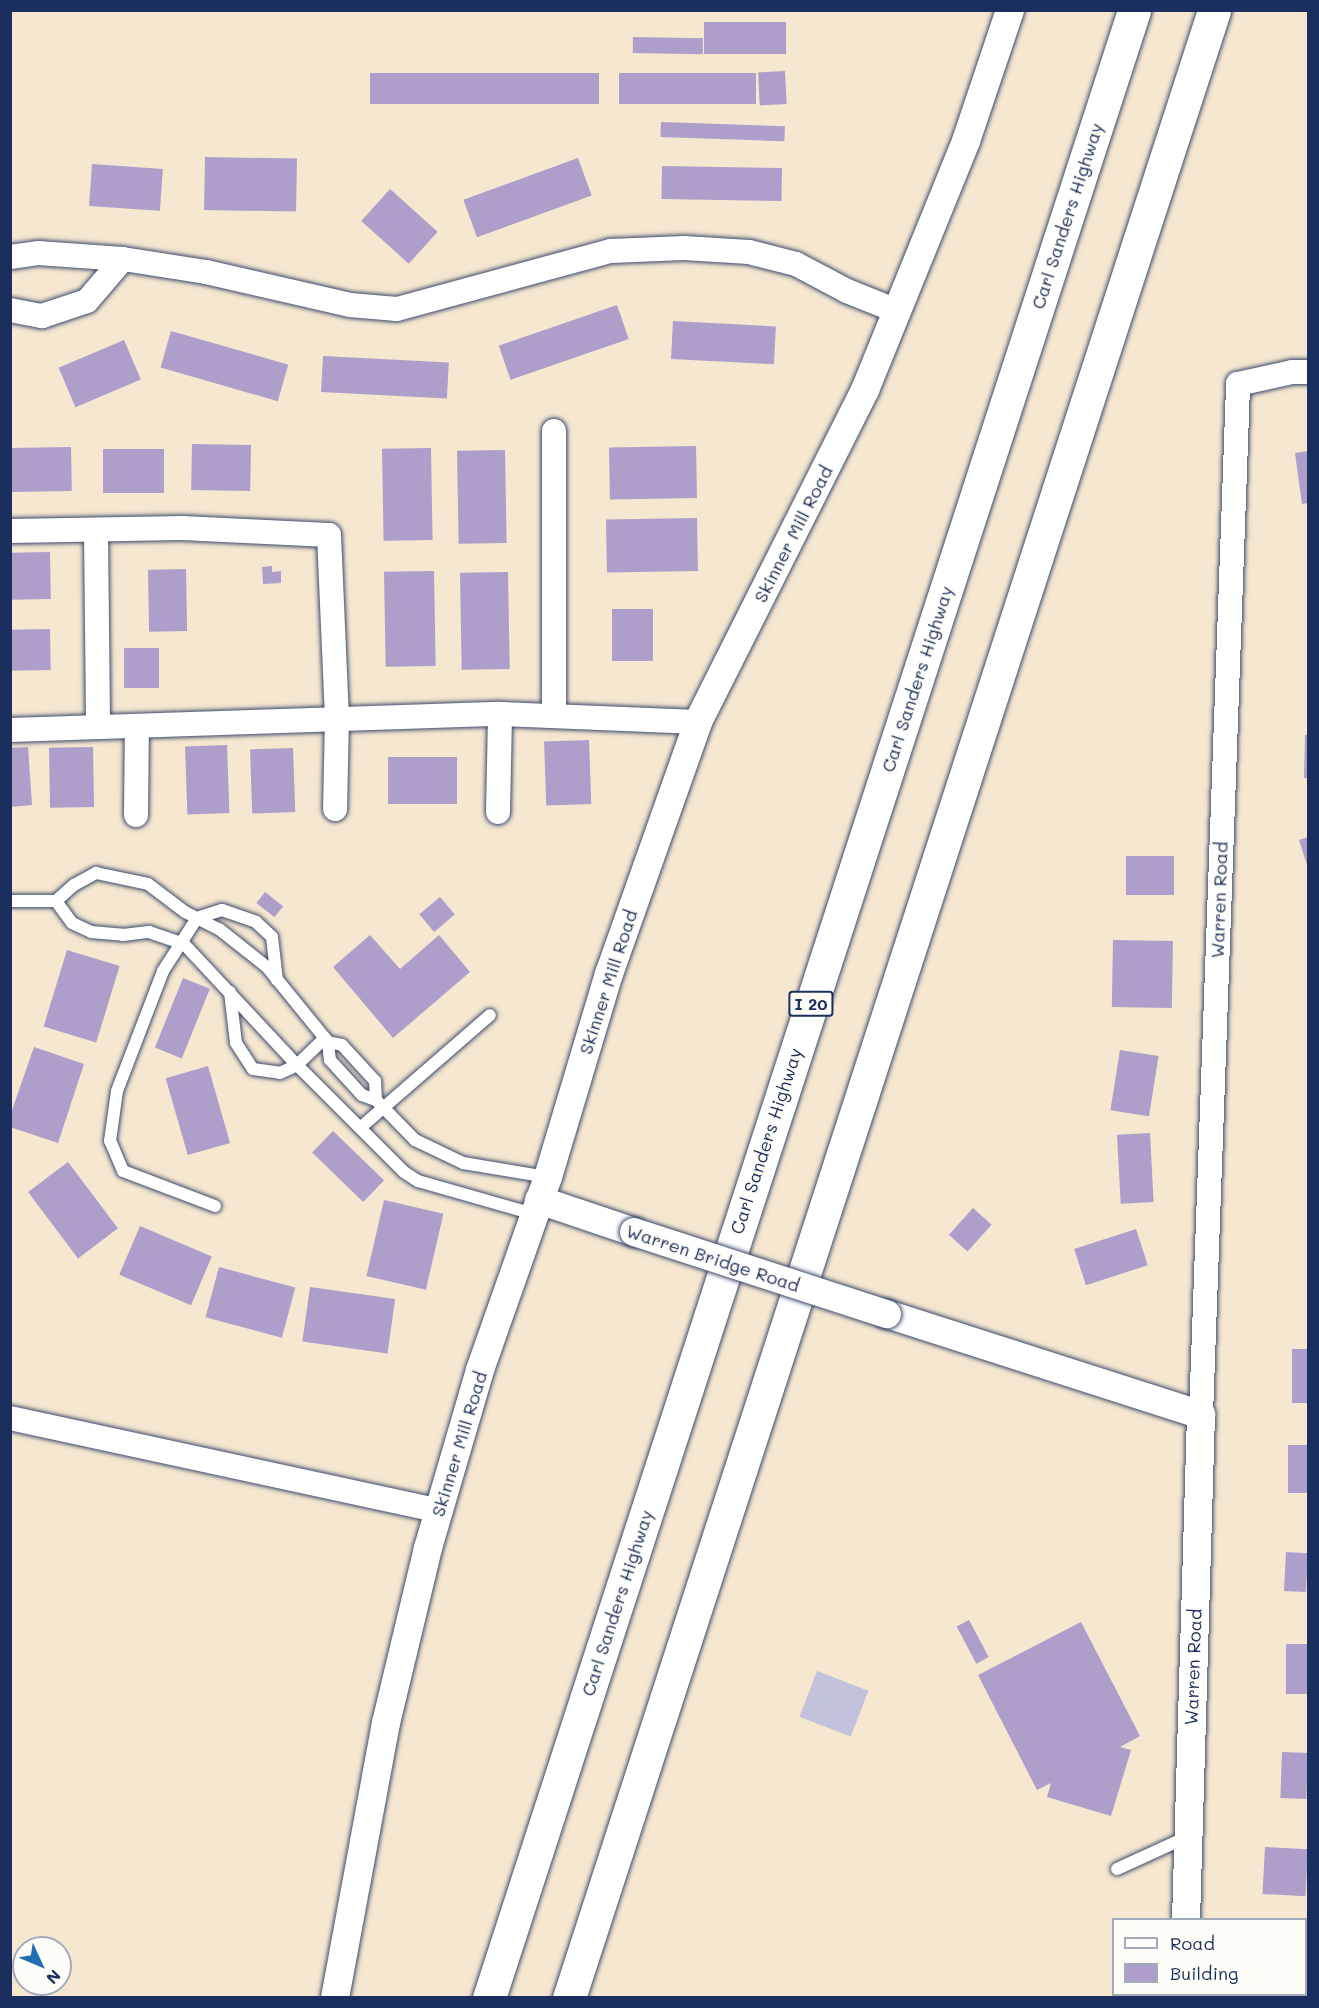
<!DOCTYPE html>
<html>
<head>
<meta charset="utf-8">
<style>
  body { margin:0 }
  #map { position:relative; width:1319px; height:2008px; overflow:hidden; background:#f5e7d0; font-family:Mali,sans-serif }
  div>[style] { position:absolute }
  .industrial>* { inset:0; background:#c2c2dc; transform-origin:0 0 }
  .building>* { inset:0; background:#ad9eca; transform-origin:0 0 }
  .roads { filter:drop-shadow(0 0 2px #3c4b6f) drop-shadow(0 0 2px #3c4b6f) }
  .service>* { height:12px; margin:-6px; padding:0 6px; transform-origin:6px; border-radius:6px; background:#fff }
  .minor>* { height:24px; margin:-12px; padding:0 12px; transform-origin:12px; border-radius:12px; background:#fff }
  .tertiary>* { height:28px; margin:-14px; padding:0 14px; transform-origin:14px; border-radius:14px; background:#fff }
  .motorway>* { height:33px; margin:-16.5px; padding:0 16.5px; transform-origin:16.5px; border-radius:16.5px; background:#fff }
  .bridges { filter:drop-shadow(0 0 2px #3c4b6f) drop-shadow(0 0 2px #3c4b6f) }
  .tertiary-bridge>* { height:28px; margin:-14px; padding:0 14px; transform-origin:14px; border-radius:14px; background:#fff }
  span { translate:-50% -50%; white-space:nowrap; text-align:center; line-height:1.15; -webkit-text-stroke:4.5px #fdfcf7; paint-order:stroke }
  .shield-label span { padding:2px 4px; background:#fdfcf7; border:2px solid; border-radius:4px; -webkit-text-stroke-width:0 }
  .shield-label { font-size:16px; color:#1b2f5e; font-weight:700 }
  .street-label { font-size:18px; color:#1b2f5e }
  .frame { position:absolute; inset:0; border:12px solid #1b2f5e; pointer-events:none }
  .legend { position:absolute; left:1112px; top:1918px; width:195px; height:78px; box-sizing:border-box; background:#fdfcf7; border:2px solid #a3aaba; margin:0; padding:8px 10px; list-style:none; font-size:18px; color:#1b2f5e }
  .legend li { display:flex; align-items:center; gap:12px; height:30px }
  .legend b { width:30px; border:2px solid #a3aaba }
  .north { position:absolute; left:12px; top:1936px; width:60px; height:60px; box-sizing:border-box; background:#fdfcf7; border:2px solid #a3aaba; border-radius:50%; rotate:134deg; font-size:16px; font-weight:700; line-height:24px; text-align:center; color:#1b2f5e }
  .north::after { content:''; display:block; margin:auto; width:21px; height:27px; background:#1f6fb2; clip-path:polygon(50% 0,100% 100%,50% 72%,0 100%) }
</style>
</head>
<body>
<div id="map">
  <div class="industrial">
    <div style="left:817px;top:1671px;width:55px;height:49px;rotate:21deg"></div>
  </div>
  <div class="building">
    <div style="left:704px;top:22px;width:82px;height:32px"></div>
    <div style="left:633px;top:37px;width:70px;height:16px;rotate:1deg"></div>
    <div style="left:785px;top:71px;width:33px;height:27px;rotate:87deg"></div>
    <div style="left:370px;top:73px;width:229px;height:31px"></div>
    <div style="left:619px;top:73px;width:137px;height:31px"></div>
    <div style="left:661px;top:122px;width:124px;height:15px;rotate:2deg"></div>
    <div style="left:205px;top:157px;width:92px;height:53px;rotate:1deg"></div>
    <div style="left:578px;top:158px;width:40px;height:122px;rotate:70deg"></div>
    <div style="left:92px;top:164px;width:71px;height:42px;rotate:4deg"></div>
    <div style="left:662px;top:166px;width:120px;height:33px;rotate:1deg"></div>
    <div style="left:390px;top:189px;width:64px;height:43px;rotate:42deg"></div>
    <div style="left:617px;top:305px;width:36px;height:125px;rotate:71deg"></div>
    <div style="left:673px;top:321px;width:103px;height:38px;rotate:3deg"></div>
    <div style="left:171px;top:331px;width:122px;height:38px;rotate:16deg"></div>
    <div style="left:124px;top:340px;width:43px;height:71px;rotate:67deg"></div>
    <div style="left:323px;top:356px;width:126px;height:36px;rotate:3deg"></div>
    <div style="left:192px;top:444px;width:59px;height:46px;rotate:1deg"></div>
    <div style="left:696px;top:446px;width:52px;height:87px;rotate:89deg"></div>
    <div style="left:71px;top:447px;width:44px;height:61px;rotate:89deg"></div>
    <div style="left:431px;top:448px;width:92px;height:49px;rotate:89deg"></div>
    <div style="left:164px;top:449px;width:44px;height:61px;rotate:90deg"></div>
    <div style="left:505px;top:450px;width:93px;height:48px;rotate:89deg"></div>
    <div style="clip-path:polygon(1308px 451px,1308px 503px,1302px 504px,1295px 453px)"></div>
    <div style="left:697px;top:518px;width:53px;height:91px;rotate:89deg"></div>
    <div style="left:50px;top:552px;width:47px;height:40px;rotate:89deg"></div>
    <div style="clip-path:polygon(272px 566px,272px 572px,281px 571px,281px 583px,263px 584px,262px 567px)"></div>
    <div style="left:186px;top:569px;width:62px;height:38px;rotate:89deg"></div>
    <div style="left:434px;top:571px;width:95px;height:50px;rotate:89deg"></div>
    <div style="left:508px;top:572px;width:97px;height:48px;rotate:89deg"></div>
    <div style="left:612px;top:609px;width:41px;height:52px"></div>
    <div style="left:50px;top:629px;width:41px;height:40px;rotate:89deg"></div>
    <div style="left:159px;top:648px;width:40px;height:35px;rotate:90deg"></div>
    <div style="clip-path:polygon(1305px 735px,1308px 735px,1308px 778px,1304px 778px)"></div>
    <div style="left:589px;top:740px;width:64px;height:45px;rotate:88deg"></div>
    <div style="left:227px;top:745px;width:68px;height:42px;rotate:88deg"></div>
    <div style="clip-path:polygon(28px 747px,32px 805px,10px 807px,10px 748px)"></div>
    <div style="left:93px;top:747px;width:60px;height:44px;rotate:89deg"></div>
    <div style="left:293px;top:748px;width:64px;height:43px;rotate:88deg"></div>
    <div style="left:457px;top:757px;width:47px;height:69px;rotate:90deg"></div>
    <div style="clip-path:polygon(1308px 837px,1308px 868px,1299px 840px)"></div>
    <div style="left:1126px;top:856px;width:48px;height:39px"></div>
    <div style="left:265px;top:892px;width:23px;height:14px;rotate:38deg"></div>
    <div style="left:440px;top:897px;width:23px;height:27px;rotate:50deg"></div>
    <div style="clip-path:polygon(370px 935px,400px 969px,439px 935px,470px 972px,393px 1038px,333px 967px)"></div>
    <div style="left:1113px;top:940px;width:60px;height:67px;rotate:1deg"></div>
    <div style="left:67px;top:950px;width:55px;height:80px;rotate:17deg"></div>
    <div style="left:183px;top:978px;width:29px;height:75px;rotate:22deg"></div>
    <div style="clip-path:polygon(34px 1047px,84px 1064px,58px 1143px,10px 1127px,10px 1116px)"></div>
    <div style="left:1120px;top:1050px;width:39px;height:61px;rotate:9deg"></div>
    <div style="left:208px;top:1066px;width:80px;height:44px;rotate:74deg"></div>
    <div style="left:333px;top:1131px;width:71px;height:30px;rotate:44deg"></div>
    <div style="left:1150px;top:1133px;width:69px;height:33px;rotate:87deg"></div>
    <div style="left:68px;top:1162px;width:83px;height:50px;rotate:53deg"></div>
    <div style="left:384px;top:1200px;width:61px;height:78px;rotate:13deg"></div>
    <div style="left:973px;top:1208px;width:25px;height:36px;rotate:42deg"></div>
    <div style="left:140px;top:1226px;width:78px;height:53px;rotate:23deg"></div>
    <div style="left:1136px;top:1229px;width:38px;height:65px;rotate:72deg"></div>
    <div style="left:219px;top:1267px;width:79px;height:52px;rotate:15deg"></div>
    <div style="left:310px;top:1287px;width:86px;height:55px;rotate:8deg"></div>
    <div style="left:1292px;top:1349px;width:16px;height:54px"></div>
    <div style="left:1288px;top:1445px;width:20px;height:48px"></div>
    <div style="left:1286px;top:1552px;width:22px;height:39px;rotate:3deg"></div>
    <div style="left:969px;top:1620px;width:42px;height:14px;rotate:62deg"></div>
    <div style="clip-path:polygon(1081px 1622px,1140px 1736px,1120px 1747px,1131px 1750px,1111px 1816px,1047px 1797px,1051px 1783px,1037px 1790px,978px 1675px)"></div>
    <div style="left:1308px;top:1644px;width:50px;height:22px;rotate:90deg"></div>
    <div style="left:1282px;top:1752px;width:26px;height:46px;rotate:2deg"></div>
    <div style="left:1265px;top:1847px;width:43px;height:47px;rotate:3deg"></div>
  </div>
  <div class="roads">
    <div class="service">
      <div style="left:10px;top:901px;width:46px"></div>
      <div style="left:56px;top:901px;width:24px;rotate:-42deg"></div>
      <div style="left:74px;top:885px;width:25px;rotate:-29deg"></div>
      <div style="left:96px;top:873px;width:53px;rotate:11.9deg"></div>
      <div style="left:148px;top:884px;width:46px;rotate:37.1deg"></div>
      <div style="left:185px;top:912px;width:38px;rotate:27deg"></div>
      <div style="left:219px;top:929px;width:61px;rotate:38.4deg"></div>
      <div style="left:267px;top:967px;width:97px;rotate:50.9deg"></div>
      <div style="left:328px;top:1042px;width:14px;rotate:12deg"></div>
      <div style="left:342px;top:1045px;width:49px;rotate:47.5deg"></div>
      <div style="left:375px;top:1081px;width:19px;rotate:87deg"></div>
      <div style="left:376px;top:1100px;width:56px;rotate:45.7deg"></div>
      <div style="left:415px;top:1140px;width:53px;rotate:25.6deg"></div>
      <div style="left:463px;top:1163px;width:86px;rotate:9.4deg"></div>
      <div style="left:56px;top:901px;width:27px;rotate:54deg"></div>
      <div style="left:72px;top:923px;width:21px;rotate:25deg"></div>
      <div style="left:91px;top:932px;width:32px;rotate:5deg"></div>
      <div style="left:123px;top:935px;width:26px;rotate:-7deg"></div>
      <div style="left:149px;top:932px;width:37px;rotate:19deg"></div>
      <div style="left:184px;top:944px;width:166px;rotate:47deg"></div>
      <div style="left:297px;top:1065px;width:151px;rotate:45deg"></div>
      <div style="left:404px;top:1172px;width:17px;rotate:33deg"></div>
      <div style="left:418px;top:1181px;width:121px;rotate:15.9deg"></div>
      <div style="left:230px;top:992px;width:51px;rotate:83.3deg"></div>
      <div style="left:236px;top:1043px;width:31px;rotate:57deg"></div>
      <div style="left:253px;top:1069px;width:27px;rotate:8deg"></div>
      <div style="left:280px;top:1073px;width:19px;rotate:-25deg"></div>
      <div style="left:297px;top:1065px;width:39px;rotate:-44deg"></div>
      <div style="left:328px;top:1042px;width:18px;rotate:84deg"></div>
      <div style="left:330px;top:1060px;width:47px;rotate:47.6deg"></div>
      <div style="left:362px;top:1095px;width:15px;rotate:20deg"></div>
      <div style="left:360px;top:1128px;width:172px;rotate:-41deg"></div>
      <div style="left:215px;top:1206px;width:98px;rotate:-159.2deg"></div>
      <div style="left:123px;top:1171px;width:33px;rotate:-113deg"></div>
      <div style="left:110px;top:1141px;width:50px;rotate:-82deg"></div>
      <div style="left:117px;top:1091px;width:129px;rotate:-69deg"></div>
      <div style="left:163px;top:971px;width:63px;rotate:-57.3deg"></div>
      <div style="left:197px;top:918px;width:26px;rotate:-18deg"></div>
      <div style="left:222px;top:910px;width:36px;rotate:19deg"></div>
      <div style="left:256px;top:922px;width:22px;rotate:43deg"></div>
      <div style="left:272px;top:937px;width:43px;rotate:83.4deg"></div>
      <div style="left:1117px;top:1869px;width:77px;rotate:-24.6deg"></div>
    </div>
    <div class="minor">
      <div style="left:10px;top:257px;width:28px;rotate:-8deg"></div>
      <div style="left:38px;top:253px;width:85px;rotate:4deg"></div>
      <div style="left:123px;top:259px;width:84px;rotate:8.9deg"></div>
      <div style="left:206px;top:272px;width:148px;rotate:12.9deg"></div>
      <div style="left:350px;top:305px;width:47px;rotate:4.9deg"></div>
      <div style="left:397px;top:309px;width:222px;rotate:-15.2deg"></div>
      <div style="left:611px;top:251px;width:73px;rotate:-2.4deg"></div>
      <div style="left:684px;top:248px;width:65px;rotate:3.5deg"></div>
      <div style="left:749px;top:252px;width:49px;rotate:14.3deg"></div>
      <div style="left:796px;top:264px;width:58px;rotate:27.9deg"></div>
      <div style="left:847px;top:291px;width:54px;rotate:21.8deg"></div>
      <div style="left:10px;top:310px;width:33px;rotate:11deg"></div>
      <div style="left:42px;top:316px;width:47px;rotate:-18.4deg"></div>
      <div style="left:87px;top:301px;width:55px;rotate:-49.4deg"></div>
      <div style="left:554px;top:431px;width:284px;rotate:90deg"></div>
      <div style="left:96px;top:530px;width:197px;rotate:89.4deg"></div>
      <div style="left:10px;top:531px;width:172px;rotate:-1deg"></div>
      <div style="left:182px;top:528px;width:147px;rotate:2.7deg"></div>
      <div style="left:329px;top:535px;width:182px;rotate:87.5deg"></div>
      <div style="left:337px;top:717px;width:92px;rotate:91.2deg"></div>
      <div style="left:10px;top:730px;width:490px;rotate:-1.9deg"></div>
      <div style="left:500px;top:714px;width:198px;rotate:2.3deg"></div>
      <div style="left:498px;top:812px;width:98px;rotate:-88.8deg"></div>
      <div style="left:136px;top:815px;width:89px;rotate:-89.4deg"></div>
      <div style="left:1201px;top:1415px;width:1032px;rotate:-87.94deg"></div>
      <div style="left:1238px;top:384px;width:55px;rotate:-12.5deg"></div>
      <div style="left:1292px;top:372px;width:16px"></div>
      <div style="left:10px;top:1418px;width:439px;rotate:12.2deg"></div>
    </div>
    <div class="tertiary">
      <div style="left:539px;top:1200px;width:100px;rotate:18.6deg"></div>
      <div style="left:887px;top:1314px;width:330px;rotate:17.8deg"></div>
      <div style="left:1201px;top:1415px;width:505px;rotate:91.7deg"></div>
      <div style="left:1306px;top:1966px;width:2px;rotate:-27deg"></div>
      <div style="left:335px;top:1998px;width:280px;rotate:-79.5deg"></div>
      <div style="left:386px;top:1723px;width:180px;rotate:-76.5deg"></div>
      <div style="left:428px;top:1548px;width:185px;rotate:-73.7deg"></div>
      <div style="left:480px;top:1370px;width:205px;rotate:-70.6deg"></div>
      <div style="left:548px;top:1177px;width:212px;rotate:-73.3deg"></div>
      <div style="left:609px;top:974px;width:267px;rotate:-70.5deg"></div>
      <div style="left:698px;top:722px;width:372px;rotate:-63.3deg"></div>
      <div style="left:865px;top:390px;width:269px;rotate:-67.9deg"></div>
      <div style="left:966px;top:141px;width:138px;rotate:-71.4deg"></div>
      <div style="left:1183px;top:1998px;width:4px;rotate:-76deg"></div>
      <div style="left:1224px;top:1998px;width:8px;rotate:-30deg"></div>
    </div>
    <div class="motorway">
      <div style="left:489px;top:1998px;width:2090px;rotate:-72.02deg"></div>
      <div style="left:569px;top:1998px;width:2090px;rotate:-72.02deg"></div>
    </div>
  </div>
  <div class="bridges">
    <div class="tertiary-bridge">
      <div style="left:634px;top:1232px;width:266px;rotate:18deg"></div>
    </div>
  </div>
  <div class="shield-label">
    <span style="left:811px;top:1004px">I 20</span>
  </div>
  <div class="street-label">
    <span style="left:1067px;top:216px;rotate:-72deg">Carl Sanders Highway</span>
    <span style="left:793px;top:534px;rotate:-63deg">Skinner Mill Road</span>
    <span style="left:917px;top:679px;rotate:-72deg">Carl Sanders Highway</span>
    <span style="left:1219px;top:900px;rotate:-88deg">Warren Road</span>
    <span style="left:608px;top:982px;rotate:-72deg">Skinner Mill Road</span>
    <span style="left:766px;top:1141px;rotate:-72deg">Carl Sanders Highway</span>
    <span style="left:713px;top:1258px;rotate:18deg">Warren Bridge Road</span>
    <span style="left:459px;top:1444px;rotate:-73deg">Skinner Mill Road</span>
    <span style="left:617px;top:1603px;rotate:-72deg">Carl Sanders Highway</span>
    <span style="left:1193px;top:1667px;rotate:-88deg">Warren Road</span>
  </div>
  <div class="frame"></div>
  <ul class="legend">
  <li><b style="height:8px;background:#fff"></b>Road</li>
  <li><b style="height:16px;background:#ad9eca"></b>Building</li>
  </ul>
  <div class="north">N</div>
</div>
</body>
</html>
